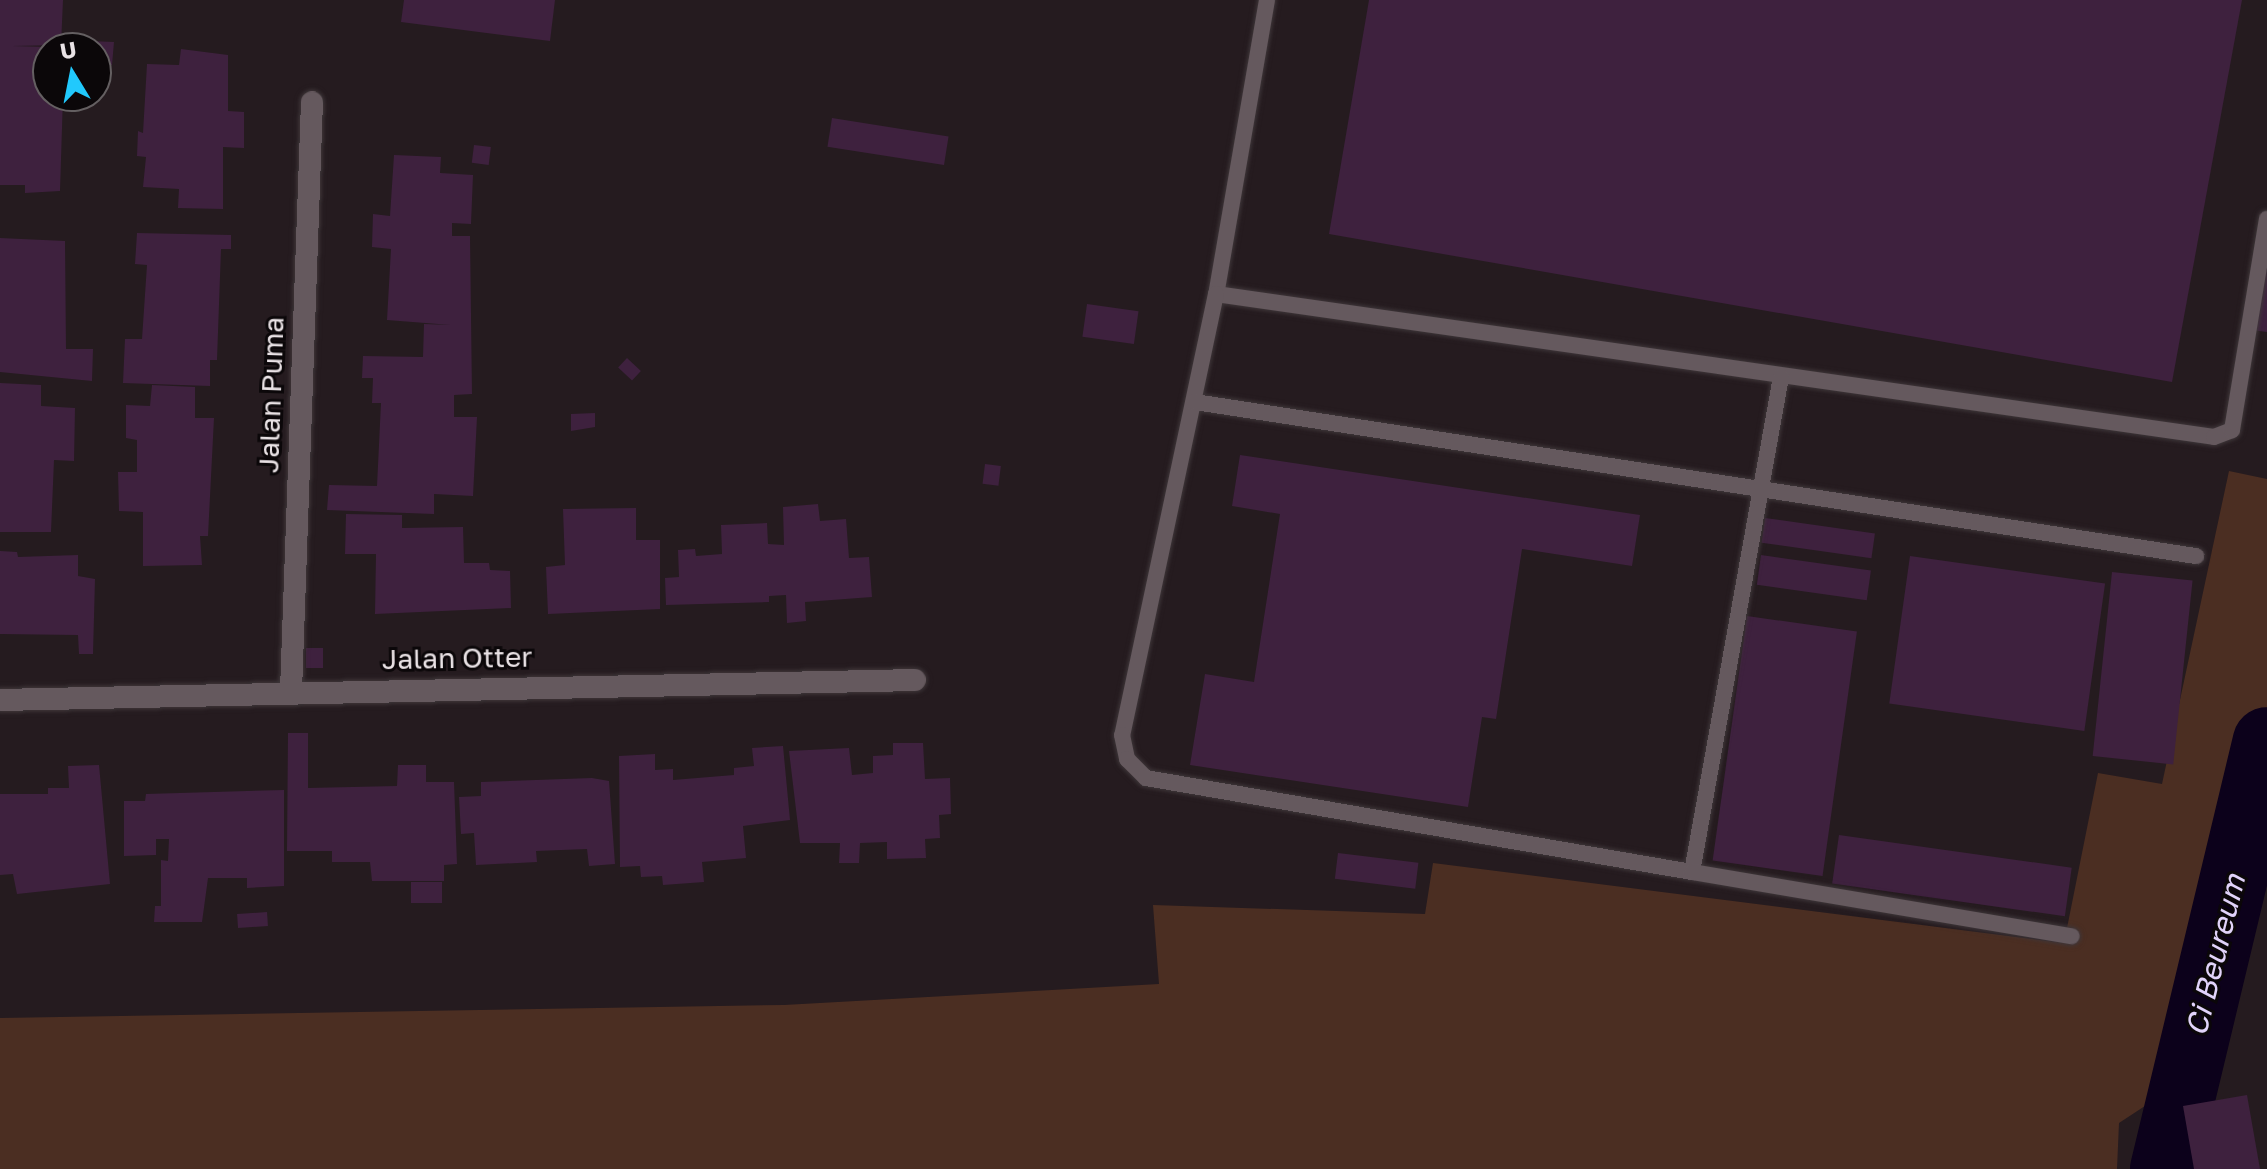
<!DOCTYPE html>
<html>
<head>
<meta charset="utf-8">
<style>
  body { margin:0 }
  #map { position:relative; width:2267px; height:1169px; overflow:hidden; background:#251b1f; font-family:"Golos Text",sans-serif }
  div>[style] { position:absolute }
  .green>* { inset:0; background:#4b2e22 }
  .river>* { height:68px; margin:-34px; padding:0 34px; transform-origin:34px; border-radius:34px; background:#0c011b }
  .building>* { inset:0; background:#3e213e; transform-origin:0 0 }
  .roads { filter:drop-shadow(0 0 2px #3e3639) drop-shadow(0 0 2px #3e3639) }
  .service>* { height:16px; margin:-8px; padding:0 8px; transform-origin:8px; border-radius:8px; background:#65595e }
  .minor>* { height:22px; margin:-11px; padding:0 11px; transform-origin:11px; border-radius:11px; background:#65595e }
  span { translate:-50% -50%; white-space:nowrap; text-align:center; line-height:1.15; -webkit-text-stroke:6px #0b0709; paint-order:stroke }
  .street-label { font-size:28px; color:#e9e2e5 }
  .water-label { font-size:30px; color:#e1d3fa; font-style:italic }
  .north { position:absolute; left:32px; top:32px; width:80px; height:80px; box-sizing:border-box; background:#0b0709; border:2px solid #645f61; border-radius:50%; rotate:350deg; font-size:22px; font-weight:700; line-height:32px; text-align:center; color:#e9e2e5 }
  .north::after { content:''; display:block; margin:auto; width:28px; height:36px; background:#21c9fd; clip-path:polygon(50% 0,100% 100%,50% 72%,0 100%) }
</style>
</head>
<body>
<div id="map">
  <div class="green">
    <div style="clip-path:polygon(2229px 471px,2267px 479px,2267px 775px,2249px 820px,2249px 906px,2219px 979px,2151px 1102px,2119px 1123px,2117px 1169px,0 1169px,0 1018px,784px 1005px,1159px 984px,1153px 905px,1425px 914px,1433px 863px,2064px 943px,2098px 773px,2162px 784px)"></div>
  </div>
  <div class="river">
    <div style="left:2164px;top:1169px;width:440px;rotate:-76.5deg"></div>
  </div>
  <div class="building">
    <div style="clip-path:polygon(0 0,63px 0,61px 45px,12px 46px,48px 47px,48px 96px,63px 96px,60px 191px,25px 193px,25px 185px,0 185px)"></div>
    <div style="clip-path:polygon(404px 0,555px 0,550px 41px,401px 22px)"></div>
    <div style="clip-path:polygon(1369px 0,2242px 0,2172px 382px,1329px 234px)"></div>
    <div style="clip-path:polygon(89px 41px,114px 42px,112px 65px,96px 65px,96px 48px,89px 48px)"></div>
    <div style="clip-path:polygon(181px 49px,228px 55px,228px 111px,244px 112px,244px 148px,223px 147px,223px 209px,178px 208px,179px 189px,143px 187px,146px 157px,137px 156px,138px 131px,143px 133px,147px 64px,179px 65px)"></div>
    <div style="left:832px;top:118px;width:118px;height:29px;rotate:9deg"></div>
    <div style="left:474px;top:145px;width:17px;height:18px;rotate:7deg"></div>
    <div style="clip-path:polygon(394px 155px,441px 157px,440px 173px,473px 175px,471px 224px,452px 223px,452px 236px,470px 236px,472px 394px,454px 395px,454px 417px,477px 417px,473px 496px,434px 494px,434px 514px,327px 510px,329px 485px,377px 486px,381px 403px,372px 403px,373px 378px,362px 378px,363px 356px,423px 357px,424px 324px,451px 325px,387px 320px,391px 249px,372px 247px,373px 214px,390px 216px)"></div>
    <div style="clip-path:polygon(137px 233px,231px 235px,231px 249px,221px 249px,217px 360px,210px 360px,210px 386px,123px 383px,125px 339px,142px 339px,147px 265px,135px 264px)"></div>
    <div style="clip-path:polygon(0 238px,65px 241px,66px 349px,93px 349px,92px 381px,0 372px)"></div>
    <div style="clip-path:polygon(2259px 270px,2267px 271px,2267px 332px,2252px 330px)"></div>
    <div style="left:1087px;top:304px;width:52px;height:33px;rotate:8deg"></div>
    <div style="left:627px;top:358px;width:19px;height:13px;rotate:43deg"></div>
    <div style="clip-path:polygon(0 383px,41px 385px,41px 406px,75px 408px,74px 461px,54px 460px,51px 532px,0 532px)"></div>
    <div style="clip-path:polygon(152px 385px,195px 387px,195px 418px,214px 418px,208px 536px,200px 536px,202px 565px,143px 566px,143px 512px,119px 511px,118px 472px,137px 472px,137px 440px,126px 438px,126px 405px,150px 406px)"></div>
    <div style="clip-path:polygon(595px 413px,595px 427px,571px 431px,571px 414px)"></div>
    <div style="clip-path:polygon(1240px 455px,1640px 515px,1632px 566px,1522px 549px,1496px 719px,1482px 717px,1468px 807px,1190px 765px,1205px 674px,1254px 682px,1280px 514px,1232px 506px)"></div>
    <div style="left:985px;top:464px;width:16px;height:20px;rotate:7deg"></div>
    <div style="clip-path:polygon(818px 504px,820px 521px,846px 519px,849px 558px,869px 557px,872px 597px,805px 602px,806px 621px,787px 623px,786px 595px,769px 596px,769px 602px,666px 605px,665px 578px,679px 577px,678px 550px,695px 549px,696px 556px,722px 554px,721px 525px,767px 523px,768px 544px,784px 545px,783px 507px)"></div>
    <div style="clip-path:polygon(636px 508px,636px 540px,660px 540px,660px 609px,548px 614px,546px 567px,565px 565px,563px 509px)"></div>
    <div style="clip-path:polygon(346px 514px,402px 515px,402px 528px,463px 527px,464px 563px,489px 563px,490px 570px,510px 571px,511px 608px,375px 614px,376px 554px,345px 554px)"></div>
    <div style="left:1765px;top:518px;width:111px;height:25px;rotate:8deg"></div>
    <div style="clip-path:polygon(0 551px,17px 552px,18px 557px,78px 555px,78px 576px,95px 579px,93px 654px,79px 654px,78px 635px,0 634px)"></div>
    <div style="left:1761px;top:555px;width:111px;height:30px;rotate:8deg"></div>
    <div style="left:1910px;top:556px;width:197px;height:149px;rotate:8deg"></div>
    <div style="left:2112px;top:572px;width:81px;height:185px;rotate:6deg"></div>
    <div style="left:1747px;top:616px;width:111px;height:247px;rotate:8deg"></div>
    <div style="left:306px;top:648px;width:17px;height:20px"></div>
    <div style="clip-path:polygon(288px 733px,308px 733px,308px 788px,397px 786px,398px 765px,426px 765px,426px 782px,454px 782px,457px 864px,444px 865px,444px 881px,372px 881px,370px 862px,332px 862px,332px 851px,287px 851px)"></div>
    <div style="clip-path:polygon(893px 743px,923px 743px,925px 779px,950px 778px,951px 814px,939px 815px,940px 838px,925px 839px,926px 858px,887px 859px,887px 842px,860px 843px,859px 863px,839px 863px,840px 843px,800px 843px,789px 751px,849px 748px,852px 775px,873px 773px,873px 756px,893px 755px)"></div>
    <div style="clip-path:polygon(783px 746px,790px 820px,743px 826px,746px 858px,702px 862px,704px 882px,663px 885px,662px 876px,641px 877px,640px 866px,620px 867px,619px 756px,655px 754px,655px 770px,673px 769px,673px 780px,734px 775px,734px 768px,754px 766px,752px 748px)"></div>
    <div style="clip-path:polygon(99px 765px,110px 884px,17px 894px,13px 874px,0 875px,0 794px,48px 794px,48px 788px,69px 788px,68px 766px)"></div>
    <div style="clip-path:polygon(592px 778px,609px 781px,615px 864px,589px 866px,587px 849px,536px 851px,537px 862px,476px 865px,474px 833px,461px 834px,459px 797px,481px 796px,481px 782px)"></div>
    <div style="clip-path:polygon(284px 790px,284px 886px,247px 888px,247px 878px,208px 878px,202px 922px,154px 922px,155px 906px,161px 906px,161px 860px,168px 861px,169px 839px,156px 839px,156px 855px,124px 856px,124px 801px,145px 801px,146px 794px)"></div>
    <div style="left:1839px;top:835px;width:235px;height:49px;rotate:8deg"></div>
    <div style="left:1338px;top:853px;width:81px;height:26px;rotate:7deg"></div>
    <div style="left:442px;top:882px;width:21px;height:31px;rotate:90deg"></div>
    <div style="left:267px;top:912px;width:14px;height:30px;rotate:86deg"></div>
    <div style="clip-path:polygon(2247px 1095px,2260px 1169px,2194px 1169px,2183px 1106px)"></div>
  </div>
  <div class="roads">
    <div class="service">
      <div style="left:1267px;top:0;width:298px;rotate:99.8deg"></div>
      <div style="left:1216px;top:294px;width:1008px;rotate:8.15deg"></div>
      <div style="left:2214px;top:437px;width:19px;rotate:-21deg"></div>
      <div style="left:2232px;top:430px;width:214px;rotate:-80.6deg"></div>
      <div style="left:1216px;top:294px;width:451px;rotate:102deg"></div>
      <div style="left:1122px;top:735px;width:25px;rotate:78deg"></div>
      <div style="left:1127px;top:759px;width:27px;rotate:45deg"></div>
      <div style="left:1146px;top:778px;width:554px;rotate:9.77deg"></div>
      <div style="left:1692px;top:872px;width:503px;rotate:-79.81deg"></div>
      <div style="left:1195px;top:402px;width:1013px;rotate:8.75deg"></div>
      <div style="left:1692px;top:872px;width:385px;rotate:9.6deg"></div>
    </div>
    <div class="minor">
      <div style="left:291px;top:691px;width:589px;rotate:-87.96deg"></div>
      <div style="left:0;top:700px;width:915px;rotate:-1.25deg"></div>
    </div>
  </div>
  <div class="street-label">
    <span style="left:271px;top:395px;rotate:-88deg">Jalan Puma</span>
    <span style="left:457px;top:658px;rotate:-1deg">Jalan Otter</span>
  </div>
  <div class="water-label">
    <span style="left:2215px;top:955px;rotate:-76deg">Ci Beureum</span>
  </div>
  <div class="north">U</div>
</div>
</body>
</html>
